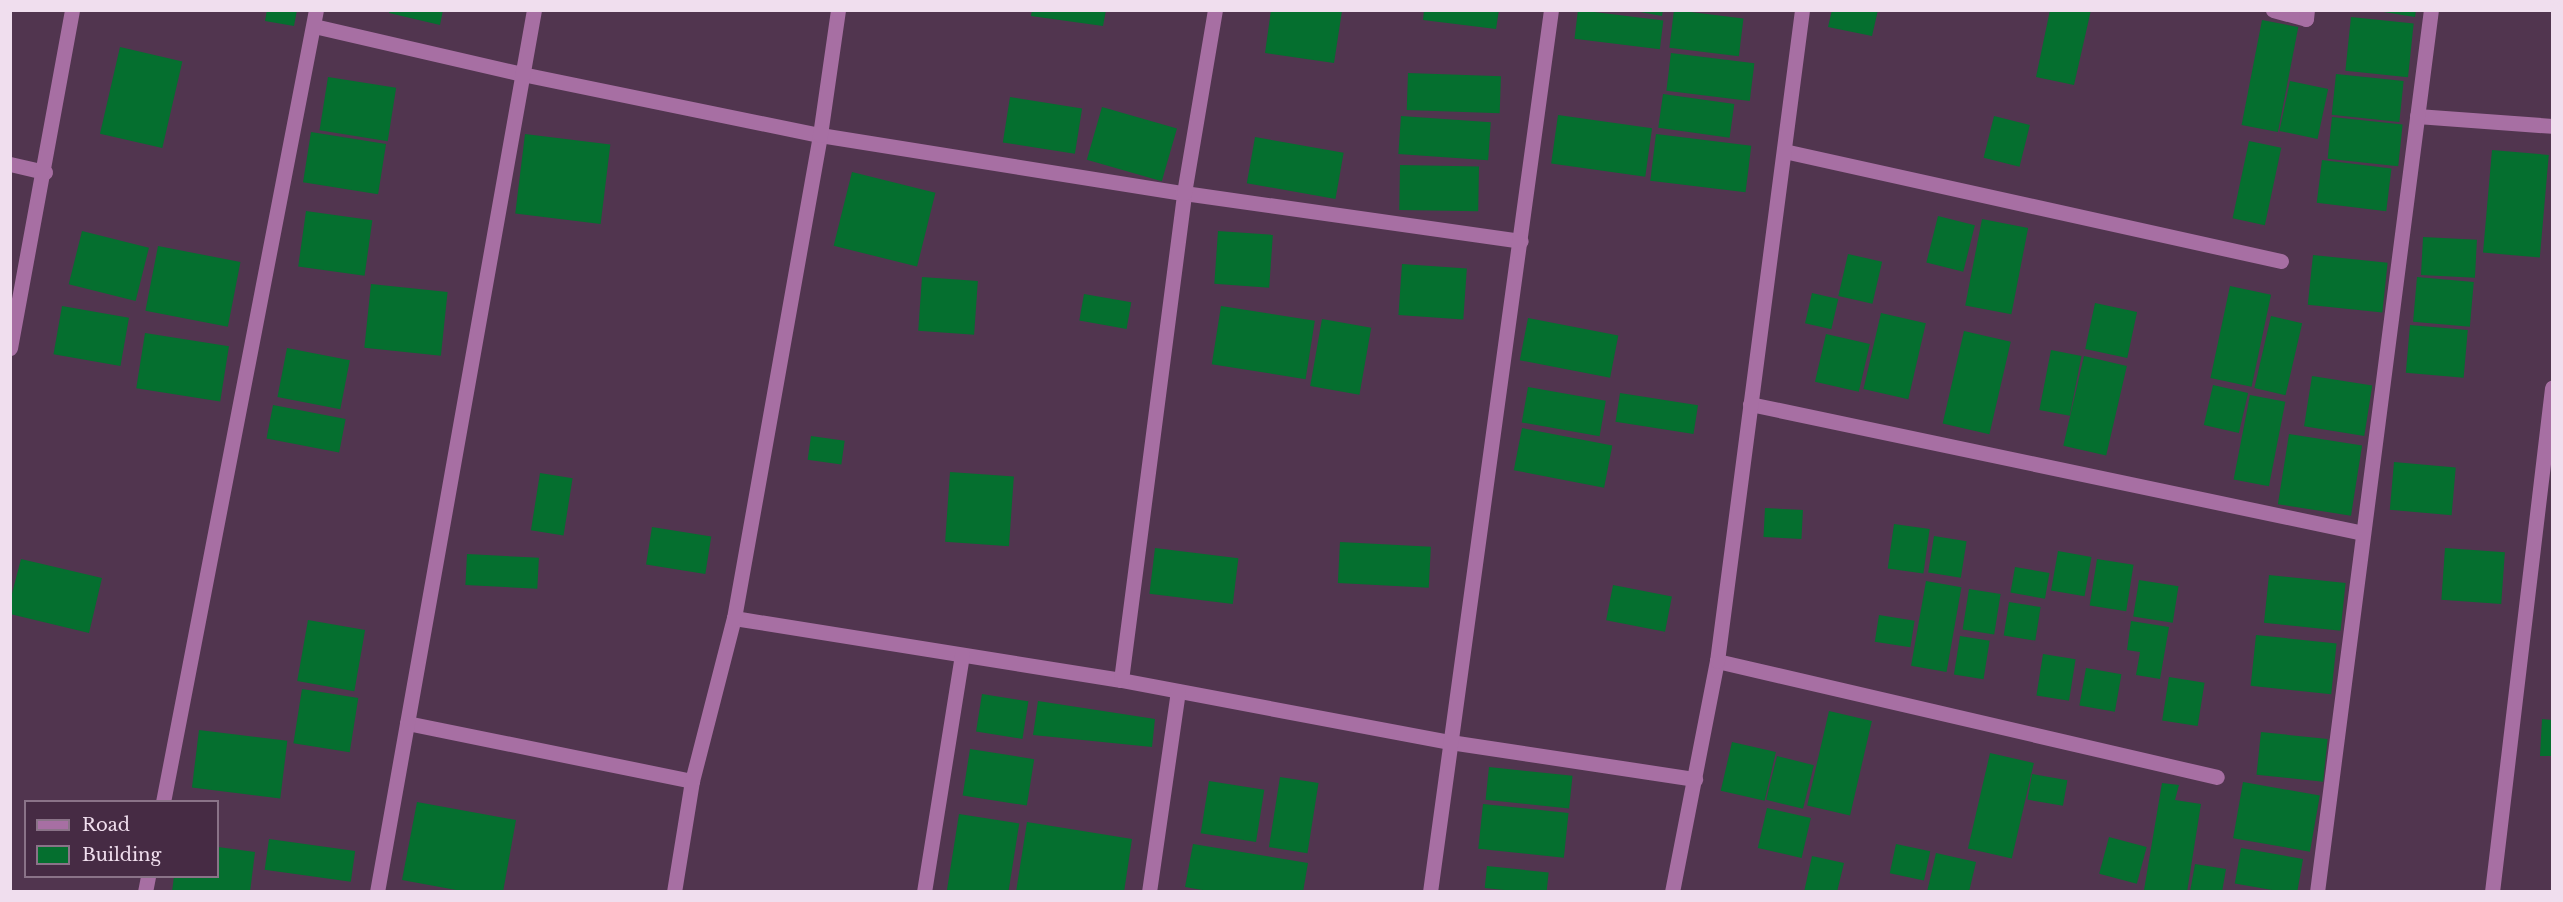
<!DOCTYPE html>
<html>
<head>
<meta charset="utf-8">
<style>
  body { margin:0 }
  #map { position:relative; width:2563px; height:902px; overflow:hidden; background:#51354f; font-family:"Libre Baskerville",serif }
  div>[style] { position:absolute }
  .building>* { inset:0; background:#056f2f; transform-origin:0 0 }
  .minor>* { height:15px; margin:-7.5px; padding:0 7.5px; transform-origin:7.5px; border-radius:7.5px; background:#a76fa3 }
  span { translate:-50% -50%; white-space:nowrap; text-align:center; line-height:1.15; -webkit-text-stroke:4.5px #462b44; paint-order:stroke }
  .frame { position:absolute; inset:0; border:12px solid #f0deee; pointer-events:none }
  .legend { position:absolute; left:24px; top:800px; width:195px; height:78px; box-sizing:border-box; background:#462b44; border:2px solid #8a7388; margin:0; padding:8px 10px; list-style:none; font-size:18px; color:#f0deee }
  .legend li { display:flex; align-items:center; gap:12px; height:30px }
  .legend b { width:30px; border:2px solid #8a7388 }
</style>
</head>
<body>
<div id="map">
  <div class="building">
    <div style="clip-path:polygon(267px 10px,297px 10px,294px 26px,265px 21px)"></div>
    <div style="clip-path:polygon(390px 10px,443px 10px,440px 25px,389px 13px)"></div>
    <div style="clip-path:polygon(1032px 10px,1106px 10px,1103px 26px,1031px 16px)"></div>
    <div style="clip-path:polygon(1271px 10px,1342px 11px,1334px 63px,1265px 53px)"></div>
    <div style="clip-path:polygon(1424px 10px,1499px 10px,1496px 29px,1423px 20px)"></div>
    <div style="left:1578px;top:10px;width:86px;height:29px;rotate:7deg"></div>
    <div style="clip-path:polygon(1629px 10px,1663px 10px,1662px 16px)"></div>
    <div style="left:1674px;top:10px;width:70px;height:38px;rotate:7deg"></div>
    <div style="clip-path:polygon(1832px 10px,1878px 10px,1872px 36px,1828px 27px)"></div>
    <div style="clip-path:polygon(2050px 10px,2091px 10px,2074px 85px,2036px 77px)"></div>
    <div style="clip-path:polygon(2371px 10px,2416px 10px,2415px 17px)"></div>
    <div style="left:2351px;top:17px;width:63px;height:54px;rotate:6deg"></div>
    <div style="left:2262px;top:20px;width:37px;height:107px;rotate:11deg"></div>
    <div style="left:120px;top:47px;width:64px;height:89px;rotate:13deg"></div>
    <div style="left:1671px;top:53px;width:84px;height:38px;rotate:7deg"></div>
    <div style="left:1408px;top:73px;width:93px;height:37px;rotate:2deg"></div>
    <div style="left:2336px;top:74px;width:68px;height:41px;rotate:6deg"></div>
    <div style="left:328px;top:77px;width:69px;height:54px;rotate:9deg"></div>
    <div style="left:2290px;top:81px;width:39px;height:51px;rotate:12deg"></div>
    <div style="left:1663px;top:94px;width:72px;height:34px;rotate:8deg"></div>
    <div style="left:1010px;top:97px;width:73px;height:46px;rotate:9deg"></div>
    <div style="left:1102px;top:107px;width:78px;height:55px;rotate:16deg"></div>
    <div style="left:1558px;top:115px;width:95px;height:49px;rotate:8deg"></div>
    <div style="left:1401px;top:116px;width:90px;height:38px;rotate:4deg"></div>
    <div style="left:1994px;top:116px;width:37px;height:43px;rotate:14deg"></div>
    <div style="left:2332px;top:117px;width:71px;height:42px;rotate:6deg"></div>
    <div style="left:311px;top:132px;width:76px;height:51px;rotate:9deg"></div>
    <div style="left:525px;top:134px;width:86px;height:80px;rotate:7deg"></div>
    <div style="left:1656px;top:134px;width:96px;height:47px;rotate:7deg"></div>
    <div style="left:1255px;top:137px;width:90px;height:47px;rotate:10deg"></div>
    <div style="left:2249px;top:141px;width:33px;height:79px;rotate:12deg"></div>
    <div style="left:2492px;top:150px;width:57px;height:103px;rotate:5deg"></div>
    <div style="left:2322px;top:160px;width:70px;height:43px;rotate:7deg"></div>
    <div style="left:1400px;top:165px;width:79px;height:45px;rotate:1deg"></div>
    <div style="left:852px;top:172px;width:86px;height:76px;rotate:14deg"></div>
    <div style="left:306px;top:211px;width:67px;height:56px;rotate:8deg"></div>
    <div style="left:1938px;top:216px;width:38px;height:48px;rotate:14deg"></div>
    <div style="left:1982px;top:219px;width:47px;height:88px;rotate:11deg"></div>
    <div style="left:82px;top:231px;width:69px;height:55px;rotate:14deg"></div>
    <div style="left:1218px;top:231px;width:55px;height:53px;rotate:4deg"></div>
    <div style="left:2423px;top:237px;width:54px;height:38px;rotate:3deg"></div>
    <div style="left:158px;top:246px;width:84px;height:66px;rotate:11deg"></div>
    <div style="left:1848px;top:254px;width:35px;height:43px;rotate:13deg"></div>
    <div style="left:2313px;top:255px;width:75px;height:50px;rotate:6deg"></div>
    <div style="left:1402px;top:264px;width:65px;height:51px;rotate:4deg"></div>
    <div style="left:922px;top:277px;width:56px;height:54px;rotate:4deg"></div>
    <div style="left:2417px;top:277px;width:57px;height:45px;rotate:5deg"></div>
    <div style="left:371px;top:284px;width:77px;height:64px;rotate:6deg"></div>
    <div style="left:2230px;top:286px;width:42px;height:94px;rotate:12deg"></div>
    <div style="left:1812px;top:293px;width:27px;height:31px;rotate:13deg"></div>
    <div style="left:1084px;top:294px;width:48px;height:27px;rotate:10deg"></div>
    <div style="left:2095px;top:303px;width:43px;height:47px;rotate:12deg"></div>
    <div style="left:62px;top:306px;width:68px;height:49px;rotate:10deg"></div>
    <div style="left:1221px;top:306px;width:95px;height:59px;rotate:9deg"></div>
    <div style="left:1881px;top:313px;width:46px;height:78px;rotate:13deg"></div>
    <div style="left:2271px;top:316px;width:32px;height:74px;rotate:13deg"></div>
    <div style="left:1528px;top:318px;width:92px;height:43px;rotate:11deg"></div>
    <div style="left:1322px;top:319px;width:50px;height:68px;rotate:10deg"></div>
    <div style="left:2410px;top:325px;width:58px;height:48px;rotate:5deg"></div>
    <div style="left:1964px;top:331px;width:48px;height:95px;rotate:13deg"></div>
    <div style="left:145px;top:333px;width:85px;height:56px;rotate:9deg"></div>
    <div style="left:1826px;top:334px;width:45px;height:49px;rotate:13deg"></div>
    <div style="left:287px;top:348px;width:64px;height:50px;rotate:11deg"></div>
    <div style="left:2051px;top:350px;width:31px;height:61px;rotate:11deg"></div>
    <div style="left:2084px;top:356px;width:44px;height:92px;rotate:13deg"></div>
    <div style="left:2312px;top:376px;width:61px;height:51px;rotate:9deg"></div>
    <div style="left:2213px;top:385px;width:36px;height:41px;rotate:13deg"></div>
    <div style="left:1528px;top:387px;width:79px;height:36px;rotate:10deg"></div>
    <div style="left:1620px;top:393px;width:79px;height:29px;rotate:9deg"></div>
    <div style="left:2250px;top:395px;width:36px;height:86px;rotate:11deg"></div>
    <div style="left:273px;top:405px;width:74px;height:34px;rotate:11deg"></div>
    <div style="left:1522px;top:428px;width:92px;height:43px;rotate:11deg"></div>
    <div style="left:2289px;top:434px;width:74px;height:71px;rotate:9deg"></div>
    <div style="left:811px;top:436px;width:34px;height:24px;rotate:8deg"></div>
    <div style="left:2394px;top:462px;width:62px;height:48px;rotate:5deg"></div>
    <div style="left:950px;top:472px;width:64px;height:70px;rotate:4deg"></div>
    <div style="left:540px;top:473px;width:33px;height:58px;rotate:9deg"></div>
    <div style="left:1765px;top:508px;width:38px;height:29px;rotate:3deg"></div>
    <div style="left:1894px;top:524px;width:36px;height:45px;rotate:8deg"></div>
    <div style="left:652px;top:527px;width:60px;height:38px;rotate:9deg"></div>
    <div style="left:1934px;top:536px;width:33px;height:37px;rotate:9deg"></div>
    <div style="left:1340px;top:542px;width:91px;height:41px;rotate:3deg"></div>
    <div style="left:1155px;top:548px;width:84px;height:46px;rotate:7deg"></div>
    <div style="left:2445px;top:548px;width:60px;height:52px;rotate:4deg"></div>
    <div style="left:2058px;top:551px;width:34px;height:40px;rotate:10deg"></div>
    <div style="left:467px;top:554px;width:72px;height:31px;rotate:3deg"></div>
    <div style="clip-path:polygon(21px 559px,102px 578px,89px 633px,10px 614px,10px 601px)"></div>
    <div style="left:2097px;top:559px;width:37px;height:47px;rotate:9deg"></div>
    <div style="left:2015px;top:567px;width:35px;height:26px;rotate:10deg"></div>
    <div style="left:2269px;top:575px;width:77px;height:48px;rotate:6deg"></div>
    <div style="left:2139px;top:580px;width:40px;height:37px;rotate:9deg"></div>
    <div style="left:1926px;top:581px;width:36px;height:86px;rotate:10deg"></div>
    <div style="left:1613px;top:585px;width:60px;height:36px;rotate:11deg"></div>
    <div style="left:1969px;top:589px;width:32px;height:41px;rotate:9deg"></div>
    <div style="left:2009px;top:602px;width:32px;height:34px;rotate:9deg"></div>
    <div style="left:1879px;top:615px;width:36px;height:27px;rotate:9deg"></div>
    <div style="left:308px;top:620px;width:58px;height:62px;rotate:10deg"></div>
    <div style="clip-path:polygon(2131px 621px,2169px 627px,2160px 679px,2136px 675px,2140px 652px,2127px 650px)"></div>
    <div style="left:2256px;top:635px;width:81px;height:51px;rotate:6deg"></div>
    <div style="left:1960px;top:636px;width:30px;height:39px;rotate:9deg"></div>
    <div style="left:2043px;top:654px;width:33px;height:42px;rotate:9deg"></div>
    <div style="left:2086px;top:668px;width:36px;height:38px;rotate:10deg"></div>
    <div style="left:2169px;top:677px;width:36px;height:44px;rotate:9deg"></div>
    <div style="left:302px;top:689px;width:57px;height:55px;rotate:9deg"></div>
    <div style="left:982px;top:694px;width:47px;height:38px;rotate:9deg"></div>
    <div style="clip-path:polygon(1038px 701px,1155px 719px,1152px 747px,1033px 735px)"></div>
    <div style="left:1829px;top:711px;width:44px;height:97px;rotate:13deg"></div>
    <div style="clip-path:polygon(2542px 719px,2552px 720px,2552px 756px,2540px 756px)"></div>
    <div style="left:199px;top:730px;width:89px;height:58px;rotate:7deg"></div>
    <div style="left:2261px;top:732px;width:67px;height:43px;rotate:6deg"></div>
    <div style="left:1732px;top:742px;width:45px;height:50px;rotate:13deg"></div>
    <div style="left:970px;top:749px;width:65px;height:47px;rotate:9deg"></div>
    <div style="left:1990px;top:753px;width:45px;height:98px;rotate:13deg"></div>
    <div style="left:1777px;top:756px;width:38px;height:45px;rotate:14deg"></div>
    <div style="left:1489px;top:767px;width:84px;height:33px;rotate:6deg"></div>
    <div style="left:2032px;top:774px;width:36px;height:26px;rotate:10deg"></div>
    <div style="left:1280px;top:777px;width:39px;height:71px;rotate:9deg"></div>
    <div style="left:1209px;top:781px;width:56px;height:53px;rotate:9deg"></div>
    <div style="left:2243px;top:782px;width:78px;height:57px;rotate:10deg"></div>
    <div style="clip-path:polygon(2162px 783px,2179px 785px,2175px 800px,2201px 804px,2187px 892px,2144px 890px)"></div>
    <div style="clip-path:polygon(417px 802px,516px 820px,503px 892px,467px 892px,402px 880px)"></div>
    <div style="left:1483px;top:804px;width:86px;height:45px;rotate:6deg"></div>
    <div style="left:1767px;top:808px;width:45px;height:41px;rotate:13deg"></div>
    <div style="left:959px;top:814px;width:61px;height:79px;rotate:9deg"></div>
    <div style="clip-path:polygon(1027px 822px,1132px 839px,1124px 892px,1016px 892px)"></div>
    <div style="left:2109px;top:837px;width:39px;height:38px;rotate:15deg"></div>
    <div style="left:269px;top:839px;width:87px;height:31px;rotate:8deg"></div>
    <div style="clip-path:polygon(1193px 844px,1308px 863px,1303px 892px,1214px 892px,1185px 887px)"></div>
    <div style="left:1896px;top:844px;width:35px;height:30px;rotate:12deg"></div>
    <div style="clip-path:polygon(218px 847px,255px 852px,250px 892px,172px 892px,174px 876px,218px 876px)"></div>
    <div style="left:2241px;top:848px;width:63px;height:36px;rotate:10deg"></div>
    <div style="clip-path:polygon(1936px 853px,1976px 862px,1969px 892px,1927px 892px)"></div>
    <div style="clip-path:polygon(1812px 856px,1844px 863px,1837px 892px,1804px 892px)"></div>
    <div style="clip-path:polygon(2195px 864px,2226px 869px,2222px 892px,2190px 892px)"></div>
    <div style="left:1487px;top:866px;width:62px;height:22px;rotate:6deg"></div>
  </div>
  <div class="minor">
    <div style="left:2273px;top:10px;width:34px;rotate:15deg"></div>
    <div style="left:2306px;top:19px;width:9px;rotate:-84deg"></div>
    <div style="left:314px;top:26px;width:213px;rotate:13deg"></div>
    <div style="left:522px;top:74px;width:304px;rotate:11.6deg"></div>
    <div style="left:820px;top:135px;width:369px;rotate:9.1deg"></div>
    <div style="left:1184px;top:193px;width:340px;rotate:8.1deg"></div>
    <div style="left:2417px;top:116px;width:135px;rotate:4.2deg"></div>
    <div style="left:1784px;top:151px;width:509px;rotate:12.48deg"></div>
    <div style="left:10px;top:164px;width:36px;rotate:13deg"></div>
    <div style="left:10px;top:348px;width:344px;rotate:-79.6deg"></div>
    <div style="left:1750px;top:404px;width:626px;rotate:11.88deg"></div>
    <div style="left:734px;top:618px;width:392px;rotate:9.1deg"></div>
    <div style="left:1121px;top:680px;width:335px;rotate:10.7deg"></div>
    <div style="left:1450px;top:742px;width:248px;rotate:8.6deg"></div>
    <div style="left:1717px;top:661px;width:513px;rotate:13.06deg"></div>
    <div style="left:1121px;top:680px;width:491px;rotate:-82.6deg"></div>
    <div style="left:1184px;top:193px;width:186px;rotate:-80.4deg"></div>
    <div style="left:407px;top:723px;width:291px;rotate:11.5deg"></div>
    <div style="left:163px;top:802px;width:807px;rotate:-79.07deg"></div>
    <div style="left:145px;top:892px;width:16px;rotate:-79deg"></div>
    <div style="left:377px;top:892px;width:896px;rotate:-79.91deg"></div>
    <div style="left:674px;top:892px;width:112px;rotate:-80.8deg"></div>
    <div style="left:692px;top:781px;width:168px;rotate:-75.6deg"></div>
    <div style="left:734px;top:618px;width:491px;rotate:-79.9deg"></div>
    <div style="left:820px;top:135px;width:126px;rotate:-81.8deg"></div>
    <div style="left:924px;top:892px;width:240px;rotate:-80.9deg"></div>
    <div style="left:1149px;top:892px;width:203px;rotate:-81.8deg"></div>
    <div style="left:1430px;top:892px;width:890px;rotate:-82.19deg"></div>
    <div style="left:1672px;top:892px;width:235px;rotate:-79deg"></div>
    <div style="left:1717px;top:661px;width:657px;rotate:-82.56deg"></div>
    <div style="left:2317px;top:892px;width:889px;rotate:-82.64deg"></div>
    <div style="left:2492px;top:892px;width:508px;rotate:-83.21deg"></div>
  </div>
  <div class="frame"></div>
  <ul class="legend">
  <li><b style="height:8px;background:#a76fa3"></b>Road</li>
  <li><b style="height:16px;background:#056f2f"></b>Building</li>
  </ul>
</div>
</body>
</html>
